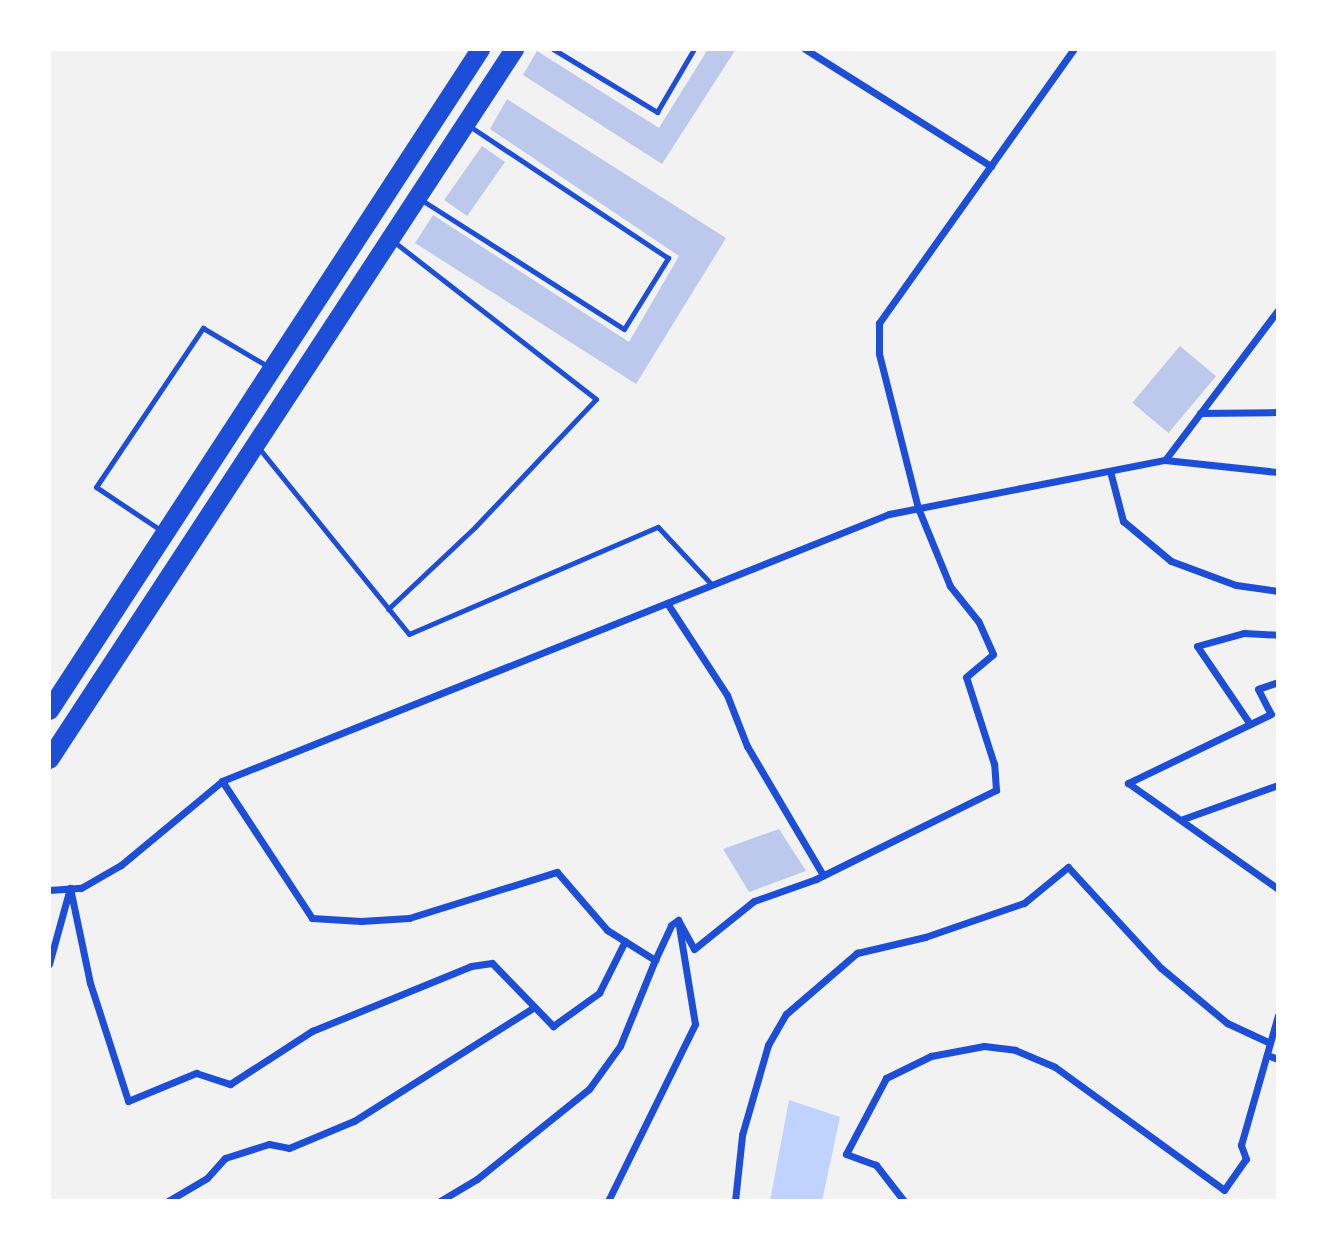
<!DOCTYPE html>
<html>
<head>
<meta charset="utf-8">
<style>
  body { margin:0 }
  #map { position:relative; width:1327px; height:1250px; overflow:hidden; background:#f2f2f2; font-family:"DM Sans",sans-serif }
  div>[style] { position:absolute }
  .water>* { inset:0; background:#bfd3fe }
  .building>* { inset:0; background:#bdc9ec; transform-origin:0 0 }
  .service>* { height:5px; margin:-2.5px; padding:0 2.5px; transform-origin:2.5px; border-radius:2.5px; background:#1d4ed8 }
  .minor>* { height:7px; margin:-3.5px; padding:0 3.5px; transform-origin:3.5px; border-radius:3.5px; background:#1d4ed8 }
  .trunk>* { height:19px; margin:-9.5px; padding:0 9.5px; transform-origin:9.5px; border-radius:9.5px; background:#1d4ed8 }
  span { translate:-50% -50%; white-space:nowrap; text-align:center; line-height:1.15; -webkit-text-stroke:5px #fff; paint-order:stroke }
  .frame { position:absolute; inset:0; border:51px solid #fff; pointer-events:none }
</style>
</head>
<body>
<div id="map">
  <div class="water">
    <div style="clip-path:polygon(789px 1100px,840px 1117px,822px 1201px,770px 1201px)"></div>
  </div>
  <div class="building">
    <div style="clip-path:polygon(708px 49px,736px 49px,662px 164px,523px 75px,537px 51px,659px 128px)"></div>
    <div style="clip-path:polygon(507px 99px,726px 238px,636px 384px,415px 243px,433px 215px,629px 342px,679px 256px,490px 129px)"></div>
    <div style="left:482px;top:146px;width:28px;height:66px;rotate:35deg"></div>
    <div style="left:1180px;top:346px;width:47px;height:74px;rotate:40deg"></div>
    <div style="clip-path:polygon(779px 829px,806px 871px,749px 892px,723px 849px)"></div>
  </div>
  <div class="service">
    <div style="left:553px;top:49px;width:122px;rotate:31.2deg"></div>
    <div style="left:657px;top:112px;width:73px;rotate:-59.6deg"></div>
    <div style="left:420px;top:199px;width:242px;rotate:32.5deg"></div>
    <div style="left:624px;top:329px;width:84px;rotate:-58.2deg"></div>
    <div style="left:668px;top:258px;width:239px;rotate:-146.4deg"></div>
    <div style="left:258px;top:447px;width:240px;rotate:51.1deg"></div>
    <div style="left:409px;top:634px;width:271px;rotate:-23.3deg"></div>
    <div style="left:658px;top:527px;width:79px;rotate:47deg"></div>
    <div style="left:162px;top:531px;width:79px;rotate:-146.3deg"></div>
    <div style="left:96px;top:487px;width:192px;rotate:-56.1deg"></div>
    <div style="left:203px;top:328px;width:77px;rotate:30.6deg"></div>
    <div style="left:388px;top:609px;width:120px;rotate:-43.3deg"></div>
    <div style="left:475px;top:527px;width:176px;rotate:-46.6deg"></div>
    <div style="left:596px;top:399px;width:257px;rotate:-142.1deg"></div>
  </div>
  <div class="minor">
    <div style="left:805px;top:49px;width:220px;rotate:32.2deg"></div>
    <div style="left:1200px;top:413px;width:78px;rotate:-0.7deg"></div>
    <div style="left:1165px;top:460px;width:114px;rotate:6.1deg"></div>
    <div style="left:1110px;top:471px;width:52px;rotate:75.4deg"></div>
    <div style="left:1123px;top:521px;width:62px;rotate:39.8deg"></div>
    <div style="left:1171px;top:561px;width:69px;rotate:20.3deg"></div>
    <div style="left:1236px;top:585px;width:42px;rotate:8.1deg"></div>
    <div style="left:667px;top:603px;width:110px;rotate:56.9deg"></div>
    <div style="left:727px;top:695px;width:55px;rotate:68.6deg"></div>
    <div style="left:747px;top:746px;width:150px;rotate:59.5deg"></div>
    <div style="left:1278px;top:682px;width:21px;rotate:161deg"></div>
    <div style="left:1258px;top:689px;width:28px;rotate:63deg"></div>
    <div style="left:1271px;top:714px;width:159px;rotate:154.2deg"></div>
    <div style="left:1128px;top:783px;width:184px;rotate:35.2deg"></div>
    <div style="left:1250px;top:724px;width:94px;rotate:-124.2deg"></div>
    <div style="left:1197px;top:646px;width:49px;rotate:-15.5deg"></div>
    <div style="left:1244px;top:633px;width:34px;rotate:3deg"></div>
    <div style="left:222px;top:781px;width:164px;rotate:56.7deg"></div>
    <div style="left:312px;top:918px;width:49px;rotate:3.5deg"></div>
    <div style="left:361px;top:921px;width:48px;rotate:-3.6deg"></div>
    <div style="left:409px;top:918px;width:155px;rotate:-17.3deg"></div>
    <div style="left:557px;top:872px;width:77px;rotate:49.2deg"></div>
    <div style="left:607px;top:930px;width:57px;rotate:32deg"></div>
    <div style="left:655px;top:960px;width:38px;rotate:-65deg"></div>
    <div style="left:671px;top:925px;width:9px;rotate:-36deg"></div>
    <div style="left:678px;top:920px;width:33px;rotate:61deg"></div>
    <div style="left:694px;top:949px;width:77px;rotate:-38.7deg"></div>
    <div style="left:754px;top:901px;width:66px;rotate:-19.5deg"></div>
    <div style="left:816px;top:879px;width:201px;rotate:-26.3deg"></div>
    <div style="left:996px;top:790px;width:26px;rotate:-94deg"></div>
    <div style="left:994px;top:764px;width:91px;rotate:-107.8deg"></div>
    <div style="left:966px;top:677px;width:35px;rotate:-40deg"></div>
    <div style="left:993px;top:654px;width:36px;rotate:-114deg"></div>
    <div style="left:978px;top:621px;width:45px;rotate:-128.7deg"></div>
    <div style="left:950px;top:586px;width:84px;rotate:-112.3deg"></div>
    <div style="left:918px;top:508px;width:159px;rotate:-104.2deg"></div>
    <div style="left:879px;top:354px;width:31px;rotate:-90deg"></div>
    <div style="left:879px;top:323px;width:336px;rotate:-54.6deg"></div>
    <div style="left:1183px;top:819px;width:101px;rotate:-19.7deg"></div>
    <div style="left:49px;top:890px;width:32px;rotate:-4deg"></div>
    <div style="left:81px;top:888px;width:46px;rotate:-29.9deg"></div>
    <div style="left:121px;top:865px;width:131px;rotate:-39.7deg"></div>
    <div style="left:222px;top:781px;width:718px;rotate:-21.82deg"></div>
    <div style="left:889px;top:514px;width:281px;rotate:-11.1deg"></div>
    <div style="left:1165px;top:460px;width:188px;rotate:-53deg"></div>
    <div style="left:49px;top:964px;width:79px;rotate:-74.6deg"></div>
    <div style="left:70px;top:888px;width:97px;rotate:78.1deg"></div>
    <div style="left:90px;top:983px;width:124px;rotate:72.1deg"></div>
    <div style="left:128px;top:1101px;width:74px;rotate:-22.4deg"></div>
    <div style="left:196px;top:1073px;width:36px;rotate:18deg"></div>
    <div style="left:230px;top:1084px;width:98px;rotate:-32.9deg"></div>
    <div style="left:312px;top:1031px;width:172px;rotate:-22.2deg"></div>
    <div style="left:471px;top:966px;width:21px;rotate:-8deg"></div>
    <div style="left:492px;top:963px;width:88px;rotate:45.9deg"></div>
    <div style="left:553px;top:1026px;width:57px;rotate:-35.7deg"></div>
    <div style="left:599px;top:993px;width:58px;rotate:-63.4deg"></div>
    <div style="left:1267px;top:1055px;width:12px;rotate:20deg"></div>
    <div style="left:168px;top:1201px;width:45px;rotate:-30.5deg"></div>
    <div style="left:207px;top:1178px;width:27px;rotate:-48deg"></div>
    <div style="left:225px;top:1158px;width:46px;rotate:-17.7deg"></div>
    <div style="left:269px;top:1144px;width:20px;rotate:11deg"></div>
    <div style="left:289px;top:1148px;width:70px;rotate:-22.6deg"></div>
    <div style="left:354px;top:1121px;width:213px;rotate:-32.3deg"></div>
    <div style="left:440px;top:1201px;width:43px;rotate:-30.7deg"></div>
    <div style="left:477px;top:1179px;width:144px;rotate:-38.8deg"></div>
    <div style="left:589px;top:1089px;width:53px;rotate:-54.2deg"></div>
    <div style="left:620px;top:1046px;width:93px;rotate:-67.9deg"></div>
    <div style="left:608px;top:1201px;width:197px;rotate:-63.8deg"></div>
    <div style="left:695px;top:1024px;width:99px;rotate:-99.3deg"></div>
    <div style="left:735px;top:1201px;width:66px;rotate:-83.9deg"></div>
    <div style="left:742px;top:1135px;width:94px;rotate:-73.9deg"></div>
    <div style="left:768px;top:1045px;width:36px;rotate:-60deg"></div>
    <div style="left:786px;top:1014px;width:94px;rotate:-40.7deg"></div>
    <div style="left:857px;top:953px;width:70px;rotate:-13.2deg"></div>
    <div style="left:925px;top:937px;width:105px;rotate:-19deg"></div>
    <div style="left:1024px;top:903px;width:57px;rotate:-39.3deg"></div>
    <div style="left:1068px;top:867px;width:137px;rotate:47.4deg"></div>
    <div style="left:1161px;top:968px;width:86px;rotate:39.8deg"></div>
    <div style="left:1227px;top:1023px;width:47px;rotate:24.9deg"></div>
    <div style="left:904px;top:1201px;width:46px;rotate:-127.9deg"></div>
    <div style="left:876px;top:1165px;width:32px;rotate:-160deg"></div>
    <div style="left:846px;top:1154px;width:86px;rotate:-62.2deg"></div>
    <div style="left:886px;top:1078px;width:50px;rotate:-26.1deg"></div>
    <div style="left:931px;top:1056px;width:54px;rotate:-10.7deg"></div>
    <div style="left:984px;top:1046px;width:31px;rotate:7deg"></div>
    <div style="left:1015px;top:1050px;width:43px;rotate:23deg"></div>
    <div style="left:1055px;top:1067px;width:209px;rotate:36deg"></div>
    <div style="left:1224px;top:1190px;width:38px;rotate:-55deg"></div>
    <div style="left:1246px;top:1159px;width:15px;rotate:-110deg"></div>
    <div style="left:1241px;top:1145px;width:135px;rotate:-74.1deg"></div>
  </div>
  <div class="trunk">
    <div style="left:49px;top:710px;width:789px;rotate:-56.89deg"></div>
    <div style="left:49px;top:759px;width:849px;rotate:-56.78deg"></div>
  </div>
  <div class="frame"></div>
</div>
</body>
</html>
